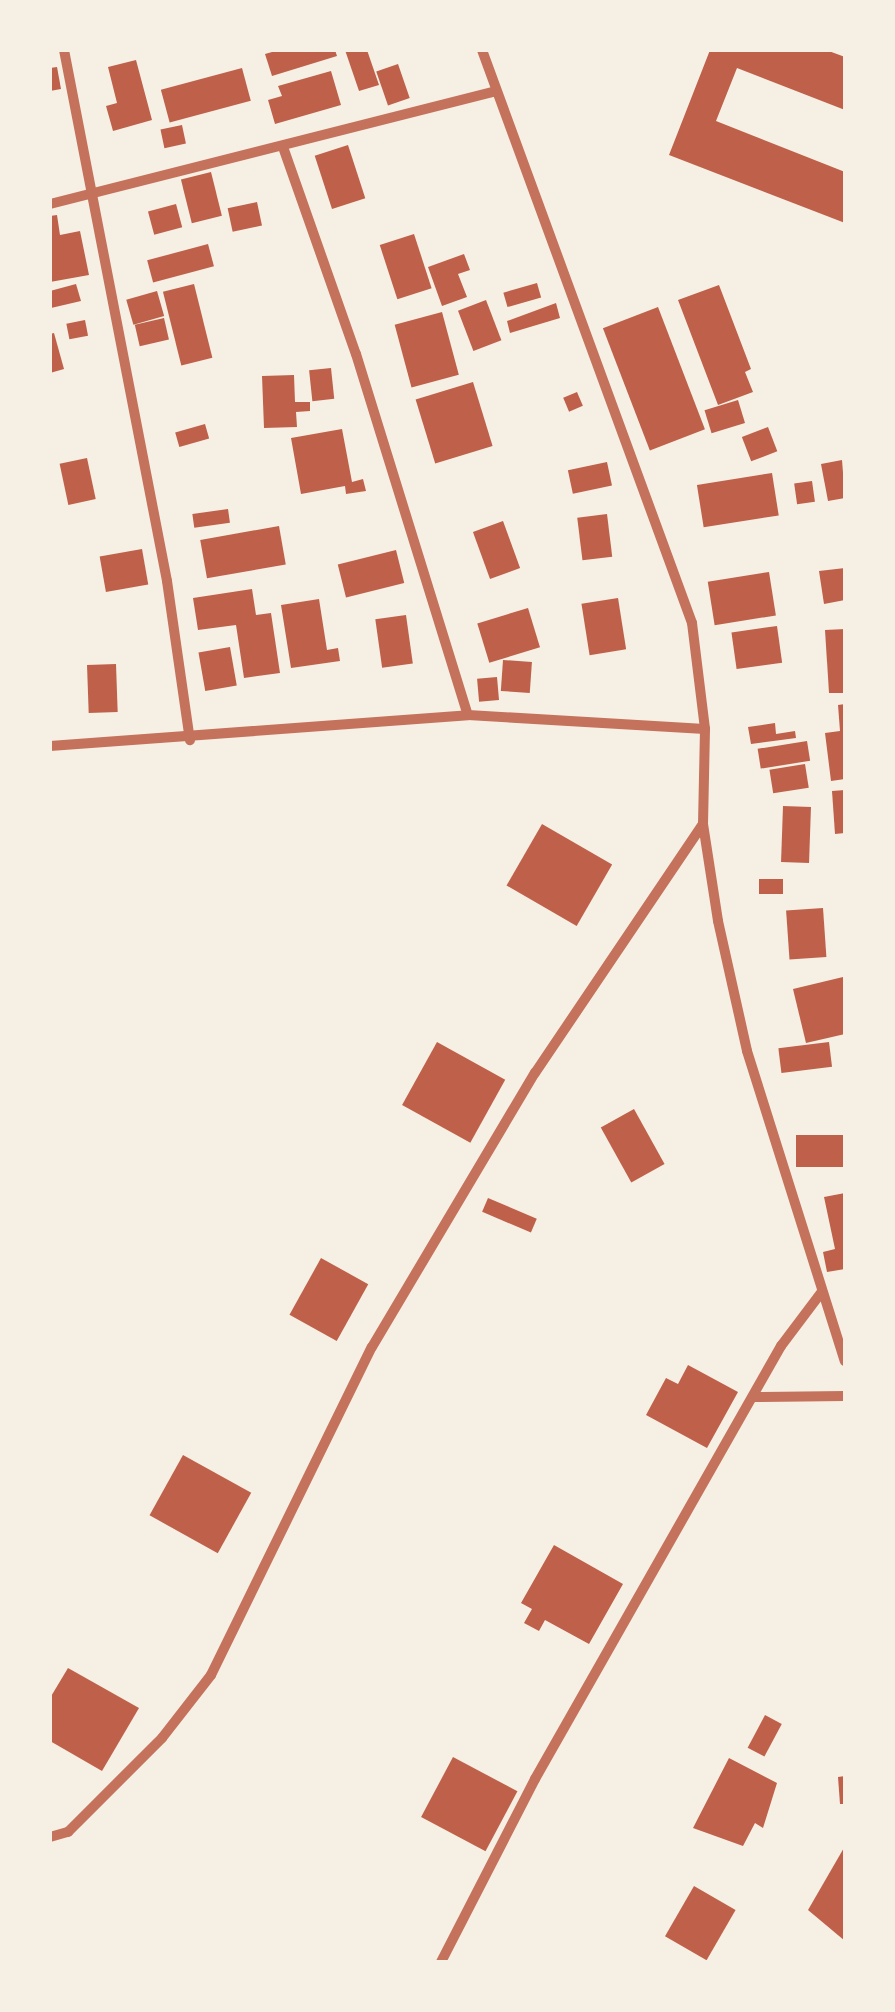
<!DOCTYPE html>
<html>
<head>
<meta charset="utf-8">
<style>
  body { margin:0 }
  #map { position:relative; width:895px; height:2012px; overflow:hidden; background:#f6efe4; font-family:Commissioner,sans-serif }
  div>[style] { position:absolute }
  .building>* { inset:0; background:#bf614a; transform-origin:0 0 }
  .minor>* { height:10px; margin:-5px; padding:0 5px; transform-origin:5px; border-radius:5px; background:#c5725c }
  span { translate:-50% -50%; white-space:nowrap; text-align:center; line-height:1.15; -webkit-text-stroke:8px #f6efe4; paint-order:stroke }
  .frame { position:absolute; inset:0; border:52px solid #f6efe4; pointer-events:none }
</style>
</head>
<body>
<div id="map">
  <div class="building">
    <div style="clip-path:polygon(279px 50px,335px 50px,337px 56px,272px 76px,265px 54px)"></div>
    <div style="clip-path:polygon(345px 50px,367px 50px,379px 85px,359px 91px)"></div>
    <div style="clip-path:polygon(710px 50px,826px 50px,845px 57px,845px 110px,737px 68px,716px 121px,845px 172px,845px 223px,669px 155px)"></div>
    <div style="clip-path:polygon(136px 60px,152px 120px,113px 131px,106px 106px,117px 103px,108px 67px)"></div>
    <div style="left:398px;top:64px;width:36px;height:23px;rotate:71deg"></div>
    <div style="clip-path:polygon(57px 67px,61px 89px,50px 91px,50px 68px)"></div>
    <div style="left:242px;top:68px;width:34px;height:84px;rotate:75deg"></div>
    <div style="clip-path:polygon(331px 71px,341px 105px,275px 124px,268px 100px,282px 96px,278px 86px)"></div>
    <div style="left:182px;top:125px;width:19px;height:22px;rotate:78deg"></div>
    <div style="left:348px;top:145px;width:56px;height:35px;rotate:72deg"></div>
    <div style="left:211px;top:172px;width:45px;height:31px;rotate:76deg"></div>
    <div style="left:257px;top:202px;width:24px;height:30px;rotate:78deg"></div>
    <div style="left:176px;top:204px;width:24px;height:29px;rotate:75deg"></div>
    <div style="clip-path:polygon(57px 215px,60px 235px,80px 231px,89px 275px,50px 282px,50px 216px)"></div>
    <div style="left:414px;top:234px;width:57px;height:36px;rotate:72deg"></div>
    <div style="left:208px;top:244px;width:23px;height:63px;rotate:75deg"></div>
    <div style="clip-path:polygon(464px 254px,470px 270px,458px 274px,467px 297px,442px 306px,428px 267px)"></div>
    <div style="left:537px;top:283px;width:15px;height:35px;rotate:74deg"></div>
    <div style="clip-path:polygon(76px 284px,81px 301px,51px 308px,50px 291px)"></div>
    <div style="left:194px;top:284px;width:76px;height:32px;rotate:76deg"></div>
    <div style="clip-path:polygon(719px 285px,751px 369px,745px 372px,753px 392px,718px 405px,678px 300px)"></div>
    <div style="left:157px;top:291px;width:26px;height:32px;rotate:74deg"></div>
    <div style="left:486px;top:300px;width:43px;height:30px;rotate:69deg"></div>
    <div style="clip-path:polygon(556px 303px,560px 318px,510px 333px,507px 321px)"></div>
    <div style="left:658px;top:307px;width:131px;height:59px;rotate:69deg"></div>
    <div style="left:442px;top:312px;width:65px;height:49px;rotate:75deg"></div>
    <div style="left:164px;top:318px;width:22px;height:30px;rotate:77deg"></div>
    <div style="left:85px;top:320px;width:16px;height:19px;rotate:79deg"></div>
    <div style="clip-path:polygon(54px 333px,64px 369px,50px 373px,50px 334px)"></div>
    <div style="left:331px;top:368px;width:31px;height:22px;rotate:84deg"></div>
    <div style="clip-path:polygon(294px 375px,295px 402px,310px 402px,310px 411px,296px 412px,297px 427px,264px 428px,262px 376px)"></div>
    <div style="left:473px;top:382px;width:67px;height:60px;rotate:73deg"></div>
    <div style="left:577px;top:392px;width:15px;height:15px;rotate:67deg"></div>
    <div style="left:738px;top:400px;width:24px;height:35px;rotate:73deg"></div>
    <div style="left:205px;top:424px;width:15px;height:31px;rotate:74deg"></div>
    <div style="left:768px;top:427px;width:26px;height:28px;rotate:69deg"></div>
    <div style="clip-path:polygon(342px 429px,352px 482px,363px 479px,366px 491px,346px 494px,345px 486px,301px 494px,291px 438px)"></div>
    <div style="left:87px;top:458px;width:42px;height:28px;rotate:78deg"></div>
    <div style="clip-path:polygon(842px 460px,845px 498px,828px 501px,821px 464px)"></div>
    <div style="left:607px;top:462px;width:24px;height:40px;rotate:78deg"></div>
    <div style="left:772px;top:473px;width:43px;height:76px;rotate:81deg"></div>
    <div style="left:812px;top:481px;width:21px;height:18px;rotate:82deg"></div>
    <div style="left:228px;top:509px;width:14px;height:36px;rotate:82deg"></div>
    <div style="left:607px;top:514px;width:43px;height:30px;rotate:83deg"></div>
    <div style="left:503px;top:521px;width:50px;height:32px;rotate:70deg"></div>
    <div style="left:279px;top:526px;width:39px;height:80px;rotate:80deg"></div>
    <div style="left:142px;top:549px;width:36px;height:43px;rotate:80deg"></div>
    <div style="left:396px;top:550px;width:34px;height:60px;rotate:76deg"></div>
    <div style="clip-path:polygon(845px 568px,845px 600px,824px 604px,819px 571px)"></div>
    <div style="left:769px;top:572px;width:44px;height:62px;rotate:81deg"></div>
    <div style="clip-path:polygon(252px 589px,256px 615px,271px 613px,280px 673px,244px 678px,236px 625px,198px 630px,193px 598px)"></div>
    <div style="left:618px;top:598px;width:52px;height:37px;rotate:81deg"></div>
    <div style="clip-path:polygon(319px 599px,327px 650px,338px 648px,340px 661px,291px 668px,281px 605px)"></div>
    <div style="left:528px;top:608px;width:41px;height:53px;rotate:73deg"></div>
    <div style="left:406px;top:615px;width:49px;height:31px;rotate:82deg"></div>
    <div style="left:777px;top:626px;width:37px;height:46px;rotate:82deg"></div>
    <div style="clip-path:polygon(845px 629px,845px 693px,829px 693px,825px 630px)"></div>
    <div style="left:230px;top:647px;width:39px;height:32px;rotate:80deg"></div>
    <div style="left:503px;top:660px;width:29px;height:31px;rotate:4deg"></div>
    <div style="left:116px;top:664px;width:48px;height:29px;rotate:88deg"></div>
    <div style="left:497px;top:677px;width:23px;height:20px;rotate:85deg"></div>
    <div style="clip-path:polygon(845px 704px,845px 779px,831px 781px,825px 733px,840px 731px,838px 705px)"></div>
    <div style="clip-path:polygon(775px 723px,776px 734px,795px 731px,796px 738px,751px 744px,748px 727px)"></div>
    <div style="left:807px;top:741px;width:20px;height:50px;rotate:81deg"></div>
    <div style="left:805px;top:764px;width:24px;height:36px;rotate:81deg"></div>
    <div style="clip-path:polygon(845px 790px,845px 833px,835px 834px,832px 791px)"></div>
    <div style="left:783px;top:806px;width:28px;height:56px;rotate:2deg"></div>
    <div style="left:542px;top:824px;width:81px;height:71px;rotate:30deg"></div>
    <div style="left:759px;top:879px;width:24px;height:15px"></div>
    <div style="left:823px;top:908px;width:49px;height:37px;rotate:86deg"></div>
    <div style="clip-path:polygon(843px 977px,845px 1034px,806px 1043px,793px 989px)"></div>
    <div style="left:437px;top:1042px;width:78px;height:72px;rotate:29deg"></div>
    <div style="left:829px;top:1042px;width:25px;height:51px;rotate:83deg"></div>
    <div style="left:634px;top:1109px;width:63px;height:38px;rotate:61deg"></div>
    <div style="left:845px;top:1135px;width:32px;height:49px;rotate:90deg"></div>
    <div style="clip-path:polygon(845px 1193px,845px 1269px,827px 1272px,823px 1252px,835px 1249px,824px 1197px)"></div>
    <div style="left:488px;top:1198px;width:53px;height:15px;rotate:23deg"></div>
    <div style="left:321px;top:1258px;width:54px;height:65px;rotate:29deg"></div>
    <div style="clip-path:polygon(688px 1365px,738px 1392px,707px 1448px,646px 1415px,666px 1378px,678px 1384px)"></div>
    <div style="left:183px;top:1455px;width:78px;height:69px;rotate:29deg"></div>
    <div style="clip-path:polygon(554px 1545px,623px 1584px,589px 1644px,545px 1620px,539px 1631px,524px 1623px,532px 1609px,521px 1603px)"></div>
    <div style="clip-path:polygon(68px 1668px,139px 1708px,102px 1771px,50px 1741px,50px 1698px)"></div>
    <div style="left:765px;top:1715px;width:19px;height:37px;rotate:28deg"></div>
    <div style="left:453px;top:1757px;width:73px;height:68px;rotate:28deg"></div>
    <div style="clip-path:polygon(729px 1758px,777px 1783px,763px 1828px,755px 1823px,743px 1846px,693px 1828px)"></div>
    <div style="clip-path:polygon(845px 1776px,845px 1804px,840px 1804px,838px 1777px)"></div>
    <div style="clip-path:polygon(845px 1846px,845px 1941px,808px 1910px)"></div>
    <div style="left:694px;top:1886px;width:48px;height:58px;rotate:30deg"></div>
  </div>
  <div class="minor">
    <div style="left:64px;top:50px;width:541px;rotate:79.02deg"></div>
    <div style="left:167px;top:581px;width:161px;rotate:81.8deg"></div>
    <div style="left:482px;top:50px;width:610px;rotate:69.87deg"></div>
    <div style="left:692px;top:623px;width:107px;rotate:83deg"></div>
    <div style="left:705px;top:729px;width:95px;rotate:91.2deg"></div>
    <div style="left:703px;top:824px;width:98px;rotate:81.2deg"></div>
    <div style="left:718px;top:921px;width:133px;rotate:77.4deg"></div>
    <div style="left:747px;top:1051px;width:325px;rotate:72.5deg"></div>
    <div style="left:283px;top:147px;width:219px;rotate:70.6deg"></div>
    <div style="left:356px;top:354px;width:378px;rotate:72.8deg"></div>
    <div style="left:50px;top:204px;width:458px;rotate:-14.2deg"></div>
    <div style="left:50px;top:746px;width:419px;rotate:-4.2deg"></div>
    <div style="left:468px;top:715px;width:237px;rotate:3.4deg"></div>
    <div style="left:753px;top:1397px;width:92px;rotate:-0.6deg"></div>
    <div style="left:50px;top:1837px;width:19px;rotate:-16deg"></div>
    <div style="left:68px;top:1832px;width:133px;rotate:-45deg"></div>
    <div style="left:162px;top:1738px;width:80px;rotate:-52.1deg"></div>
    <div style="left:211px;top:1675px;width:365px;rotate:-63.9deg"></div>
    <div style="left:372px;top:1347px;width:319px;rotate:-59.3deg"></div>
    <div style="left:535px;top:1073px;width:299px;rotate:-56deg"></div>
    <div style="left:441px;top:1962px;width:206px;rotate:-62.8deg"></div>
    <div style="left:535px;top:1779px;width:498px;rotate:-60.4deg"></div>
    <div style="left:781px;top:1346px;width:66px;rotate:-53deg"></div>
  </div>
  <div class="frame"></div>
</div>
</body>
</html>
